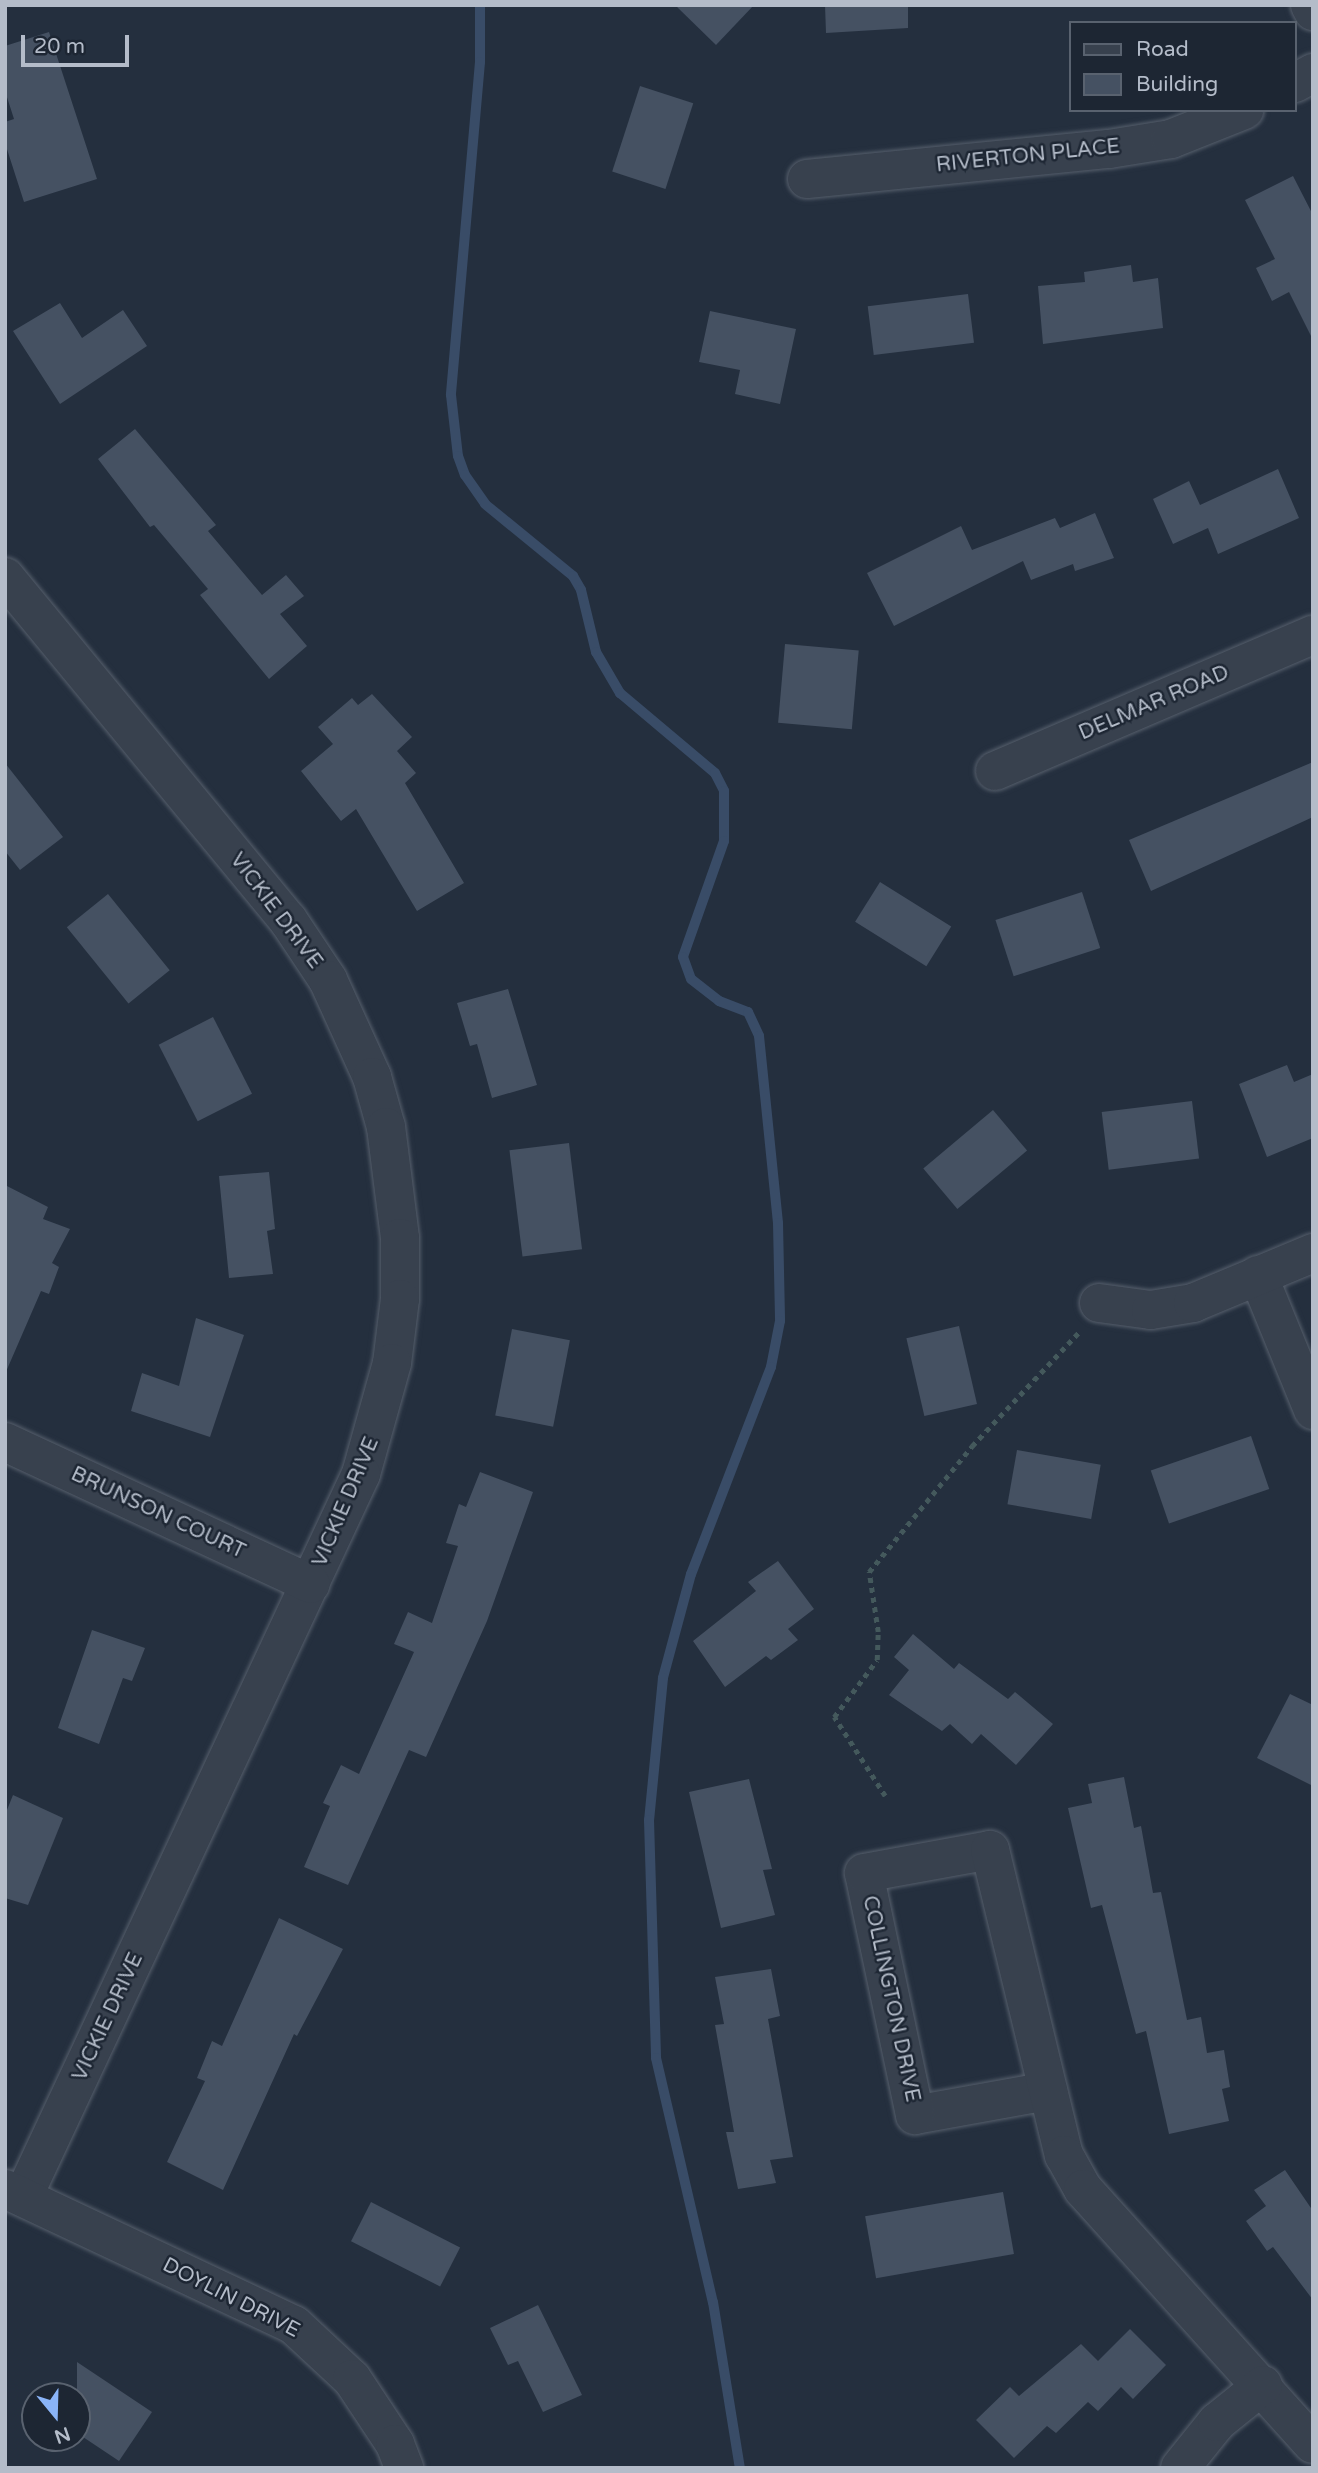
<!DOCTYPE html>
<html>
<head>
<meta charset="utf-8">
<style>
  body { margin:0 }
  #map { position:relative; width:1318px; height:2473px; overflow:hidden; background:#242f3e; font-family:"Varela Round",sans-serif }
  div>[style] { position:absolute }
  .stream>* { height:10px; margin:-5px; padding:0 5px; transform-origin:5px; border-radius:5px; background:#394c67 }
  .building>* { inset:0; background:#455162; transform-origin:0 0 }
  .path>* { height:4.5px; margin-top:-2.25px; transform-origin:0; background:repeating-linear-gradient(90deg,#44595c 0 5px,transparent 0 10px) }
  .roads { filter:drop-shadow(0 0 2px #565f6c) drop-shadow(0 0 2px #565f6c) }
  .minor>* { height:38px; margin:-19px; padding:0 19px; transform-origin:19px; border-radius:19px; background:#38414e }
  span { translate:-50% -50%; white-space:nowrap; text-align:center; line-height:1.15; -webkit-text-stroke:5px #1d2633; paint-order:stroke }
  .street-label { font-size:21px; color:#b4bcc9 }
  .frame { position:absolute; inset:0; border:7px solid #b4bcc9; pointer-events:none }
  .legend { position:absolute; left:1069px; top:21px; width:228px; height:91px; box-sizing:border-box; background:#1d2633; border:2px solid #59626f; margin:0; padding:9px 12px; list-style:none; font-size:21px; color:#b4bcc9 }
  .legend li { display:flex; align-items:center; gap:14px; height:35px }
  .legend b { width:35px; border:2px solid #59626f }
  .north { position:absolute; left:21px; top:2382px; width:70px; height:70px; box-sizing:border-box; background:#1d2633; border:2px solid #59626f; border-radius:50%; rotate:161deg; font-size:19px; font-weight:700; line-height:28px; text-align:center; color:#b4bcc9 }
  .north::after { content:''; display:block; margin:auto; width:24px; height:32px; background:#8ab4f8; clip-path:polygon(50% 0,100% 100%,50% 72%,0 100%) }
  .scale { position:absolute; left:21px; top:35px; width:108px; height:32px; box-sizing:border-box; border:4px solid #b4bcc9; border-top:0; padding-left:9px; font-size:21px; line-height:24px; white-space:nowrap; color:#b4bcc9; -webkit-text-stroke:5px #1d2633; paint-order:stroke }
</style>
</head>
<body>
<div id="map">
  <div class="stream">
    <div style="left:480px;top:5px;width:57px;rotate:90deg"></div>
    <div style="left:480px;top:62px;width:334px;rotate:95deg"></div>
    <div style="left:451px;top:395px;width:61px;rotate:83.5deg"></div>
    <div style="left:458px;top:456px;width:20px;rotate:70deg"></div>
    <div style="left:465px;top:475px;width:35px;rotate:55deg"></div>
    <div style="left:485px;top:504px;width:114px;rotate:39.3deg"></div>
    <div style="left:573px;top:576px;width:16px;rotate:60deg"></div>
    <div style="left:581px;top:590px;width:64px;rotate:76.4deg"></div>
    <div style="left:596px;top:652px;width:48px;rotate:59.7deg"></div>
    <div style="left:620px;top:693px;width:124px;rotate:40.1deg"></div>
    <div style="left:715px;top:773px;width:20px;rotate:63deg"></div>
    <div style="left:724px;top:791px;width:50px;rotate:90deg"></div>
    <div style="left:724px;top:841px;width:123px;rotate:109.5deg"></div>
    <div style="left:683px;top:957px;width:23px;rotate:70deg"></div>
    <div style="left:691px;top:979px;width:36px;rotate:38deg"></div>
    <div style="left:719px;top:1001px;width:31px;rotate:21deg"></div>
    <div style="left:748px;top:1012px;width:26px;rotate:65deg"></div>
    <div style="left:759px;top:1036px;width:188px;rotate:84.2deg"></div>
    <div style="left:778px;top:1223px;width:98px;rotate:88.8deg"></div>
    <div style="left:780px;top:1321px;width:47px;rotate:101.1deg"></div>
    <div style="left:771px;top:1367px;width:222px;rotate:111.1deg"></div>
    <div style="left:691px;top:1574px;width:108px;rotate:105.1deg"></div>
    <div style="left:663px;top:1678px;width:143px;rotate:95.6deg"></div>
    <div style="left:649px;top:1820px;width:238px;rotate:88.3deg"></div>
    <div style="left:656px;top:2058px;width:251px;rotate:76.9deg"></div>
    <div style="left:713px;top:2302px;width:168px;rotate:80.8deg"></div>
  </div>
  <div class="building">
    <div style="clip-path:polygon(675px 5px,754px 5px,716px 45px)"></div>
    <div style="clip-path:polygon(825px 5px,908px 5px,908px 28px,826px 33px)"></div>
    <div style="clip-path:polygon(49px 32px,97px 179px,24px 202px,5px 143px,5px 122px,14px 119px,5px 91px,5px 46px)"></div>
    <div style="left:640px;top:86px;width:56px;height:90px;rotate:18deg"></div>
    <div style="clip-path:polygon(1293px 176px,1313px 215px,1313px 340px,1289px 292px,1272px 301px,1256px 268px,1275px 259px,1245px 200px)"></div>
    <div style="clip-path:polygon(1131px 265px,1133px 282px,1158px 278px,1163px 328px,1043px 344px,1038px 286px,1085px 282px,1084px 272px)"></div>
    <div style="left:968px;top:294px;width:49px;height:101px;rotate:83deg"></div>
    <div style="clip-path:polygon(60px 303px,82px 338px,123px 310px,147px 346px,60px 404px,13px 331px)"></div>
    <div style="clip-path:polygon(710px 311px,796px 329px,780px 404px,735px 394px,740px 370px,699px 362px)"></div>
    <div style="clip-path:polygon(135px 429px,216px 525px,208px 531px,262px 595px,286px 575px,304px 596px,280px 614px,307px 646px,269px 679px,200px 595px,208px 589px,154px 525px,150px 527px,98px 459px)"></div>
    <div style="clip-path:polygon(1278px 469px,1299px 518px,1218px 554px,1208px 528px,1173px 544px,1153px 499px,1189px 481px,1200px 505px)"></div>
    <div style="clip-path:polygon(1095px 513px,1114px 558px,1075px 571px,1073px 564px,1031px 580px,1023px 561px,894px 626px,867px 573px,961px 526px,972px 550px,1055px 518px,1060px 528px)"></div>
    <div style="left:785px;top:644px;width:74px;height:79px;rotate:5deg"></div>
    <div style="clip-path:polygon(372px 694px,412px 737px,397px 751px,416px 773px,405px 783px,464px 883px,417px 911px,356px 809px,341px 821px,301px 771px,333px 744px,318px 727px,352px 698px,358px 705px)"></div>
    <div style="clip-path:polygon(1313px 762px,1313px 817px,1151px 891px,1129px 840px)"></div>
    <div style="clip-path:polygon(5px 763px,63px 837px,20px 870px,5px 851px)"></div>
    <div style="left:880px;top:882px;width:84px;height:47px;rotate:32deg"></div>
    <div style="left:1082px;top:892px;width:59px;height:91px;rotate:72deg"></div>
    <div style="left:108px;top:894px;width:98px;height:53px;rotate:51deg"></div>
    <div style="clip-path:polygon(508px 989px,537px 1085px,492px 1098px,477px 1044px,470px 1046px,457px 1003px)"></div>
    <div style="left:213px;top:1017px;width:86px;height:61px;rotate:63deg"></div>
    <div style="clip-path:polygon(1287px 1065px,1294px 1082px,1313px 1074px,1313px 1138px,1267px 1157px,1239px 1084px)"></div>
    <div style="left:1192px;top:1101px;width:58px;height:91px;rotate:83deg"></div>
    <div style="left:993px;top:1110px;width:53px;height:91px;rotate:50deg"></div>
    <div style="left:569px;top:1143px;width:107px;height:60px;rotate:83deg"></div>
    <div style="clip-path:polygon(269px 1172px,275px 1229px,267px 1231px,273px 1274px,229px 1278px,219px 1176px)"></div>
    <div style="clip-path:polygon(5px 1185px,48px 1207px,43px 1219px,70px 1229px,52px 1263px,59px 1267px,49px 1294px,41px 1291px,5px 1374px)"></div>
    <div style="clip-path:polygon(196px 1318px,244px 1335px,210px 1437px,131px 1411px,142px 1373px,179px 1386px)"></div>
    <div style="left:959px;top:1326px;width:80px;height:54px;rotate:77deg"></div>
    <div style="left:512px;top:1329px;width:59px;height:88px;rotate:11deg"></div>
    <div style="left:1251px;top:1436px;width:56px;height:106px;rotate:71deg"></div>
    <div style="left:1017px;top:1450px;width:85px;height:55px;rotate:10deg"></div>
    <div style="clip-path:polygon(480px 1472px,533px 1492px,487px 1621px,426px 1757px,409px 1750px,348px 1885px,304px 1867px,330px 1806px,323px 1803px,341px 1765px,359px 1774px,414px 1652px,394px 1644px,408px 1612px,432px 1623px,458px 1546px,446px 1543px,459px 1504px,466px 1507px)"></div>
    <div style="clip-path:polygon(778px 1561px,814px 1609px,788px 1629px,798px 1640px,771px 1660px,766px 1656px,725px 1687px,693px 1641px,756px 1591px,748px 1582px)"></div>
    <div style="clip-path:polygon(92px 1630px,145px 1648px,132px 1681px,123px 1678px,99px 1744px,58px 1728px)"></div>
    <div style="clip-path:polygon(913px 1634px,954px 1669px,959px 1663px,1008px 1699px,1015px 1692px,1053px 1724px,1016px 1765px,981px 1734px,972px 1744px,950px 1724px,942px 1731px,889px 1695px,909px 1670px,894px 1657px)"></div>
    <div style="clip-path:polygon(1290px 1694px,1313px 1705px,1313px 1786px,1257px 1758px)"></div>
    <div style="clip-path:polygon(1124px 1777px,1134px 1828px,1141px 1826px,1153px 1893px,1161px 1892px,1187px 2020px,1201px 2017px,1207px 2053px,1224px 2050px,1230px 2087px,1222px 2089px,1229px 2121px,1169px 2134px,1146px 2031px,1136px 2034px,1102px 1905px,1091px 1908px,1068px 1808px,1092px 1803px,1088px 1784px)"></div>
    <div style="clip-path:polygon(749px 1779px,772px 1869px,763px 1870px,775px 1915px,721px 1928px,689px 1792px)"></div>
    <div style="clip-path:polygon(13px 1795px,63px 1818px,28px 1905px,5px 1898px,5px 1815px)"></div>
    <div style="clip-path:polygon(279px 1918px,343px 1949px,297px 2036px,294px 2034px,223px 2190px,167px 2162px,205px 2081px,197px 2078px,212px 2041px,222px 2046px)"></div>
    <div style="clip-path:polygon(771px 1969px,780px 2016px,768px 2019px,793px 2157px,770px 2160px,776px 2183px,738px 2189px,726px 2132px,734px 2132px,715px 2025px,724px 2024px,715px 1977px)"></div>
    <div style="clip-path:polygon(1285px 2170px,1313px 2211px,1313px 2300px,1273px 2247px,1267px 2251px,1246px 2221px,1266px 2206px,1254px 2190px)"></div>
    <div style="left:1003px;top:2192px;width:63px;height:140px;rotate:80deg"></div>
    <div style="left:371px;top:2202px;width:100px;height:44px;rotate:27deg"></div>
    <div style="clip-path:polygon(538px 2305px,582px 2395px,543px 2412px,518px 2361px,508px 2365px,490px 2328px)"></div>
    <div style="clip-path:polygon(1130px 2329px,1166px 2365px,1133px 2399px,1121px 2387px,1098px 2411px,1088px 2402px,1056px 2433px,1047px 2426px,1014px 2458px,976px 2420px,1010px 2387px,1019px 2396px,1081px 2344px,1098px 2361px)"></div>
    <div style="clip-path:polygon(77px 2362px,152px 2412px,119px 2461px,77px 2433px)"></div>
  </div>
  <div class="path">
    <div style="left:885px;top:1796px;width:94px;rotate:-122.8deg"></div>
    <div style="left:834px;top:1717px;width:71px;rotate:-53deg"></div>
    <div style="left:877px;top:1660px;width:28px;rotate:-88deg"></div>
    <div style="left:878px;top:1632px;width:61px;rotate:-98.5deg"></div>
    <div style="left:869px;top:1572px;width:163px;rotate:-50.7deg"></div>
    <div style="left:972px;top:1446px;width:155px;rotate:-46.8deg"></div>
  </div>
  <div class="roads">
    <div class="minor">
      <div style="left:1310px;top:5px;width:7px;rotate:63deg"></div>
      <div style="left:1295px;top:83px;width:21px;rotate:-29deg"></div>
      <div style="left:807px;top:179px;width:303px;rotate:-5.7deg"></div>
      <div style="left:1109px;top:149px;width:63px;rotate:-9.2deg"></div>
      <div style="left:1171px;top:139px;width:79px;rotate:-21.7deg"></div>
      <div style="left:5px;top:577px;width:445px;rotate:50.5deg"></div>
      <div style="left:288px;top:920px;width:72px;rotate:56.3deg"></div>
      <div style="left:328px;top:980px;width:107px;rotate:65.6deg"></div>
      <div style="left:372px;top:1077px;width:52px;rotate:74.4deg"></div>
      <div style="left:386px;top:1127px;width:112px;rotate:82.8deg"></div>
      <div style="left:400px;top:1238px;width:61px;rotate:90deg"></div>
      <div style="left:400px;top:1299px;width:64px;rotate:97.1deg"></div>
      <div style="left:392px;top:1363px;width:115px;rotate:105.6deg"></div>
      <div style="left:361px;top:1474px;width:798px;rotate:115.06deg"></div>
      <div style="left:995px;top:771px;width:346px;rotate:-23.2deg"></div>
      <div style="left:1258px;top:1275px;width:146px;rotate:67.8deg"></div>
      <div style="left:1099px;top:1303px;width:52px;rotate:7.7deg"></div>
      <div style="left:1151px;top:1310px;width:43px;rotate:-9.5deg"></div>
      <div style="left:1193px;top:1303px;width:130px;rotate:-22.6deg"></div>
      <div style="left:5px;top:1442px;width:337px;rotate:24.9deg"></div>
      <div style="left:1048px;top:2091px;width:135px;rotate:169.8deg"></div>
      <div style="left:915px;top:2115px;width:247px;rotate:-101.9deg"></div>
      <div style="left:864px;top:1873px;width:128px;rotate:-10.3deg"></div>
      <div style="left:990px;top:1850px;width:314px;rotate:76.4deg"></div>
      <div style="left:1064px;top:2155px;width:39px;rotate:61deg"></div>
      <div style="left:1083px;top:2189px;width:343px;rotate:48deg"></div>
      <div style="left:5px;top:2189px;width:319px;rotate:25.2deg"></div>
      <div style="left:294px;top:2325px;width:79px;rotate:43deg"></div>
      <div style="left:352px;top:2379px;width:78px;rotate:56.5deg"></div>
      <div style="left:395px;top:2444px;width:26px;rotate:69deg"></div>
      <div style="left:1180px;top:2468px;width:59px;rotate:-51.2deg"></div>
      <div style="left:1217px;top:2422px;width:59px;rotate:-38.8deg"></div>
    </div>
  </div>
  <div class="street-label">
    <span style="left:1028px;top:156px;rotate:-6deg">RIVERTON PLACE</span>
    <span style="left:1154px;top:703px;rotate:-23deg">DELMAR ROAD</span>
    <span style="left:276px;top:911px;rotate:53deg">VICKIE DRIVE</span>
    <span style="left:346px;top:1502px;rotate:-67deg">VICKIE DRIVE</span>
    <span style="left:158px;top:1513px;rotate:25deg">BRUNSON COURT</span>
    <span style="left:891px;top:1999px;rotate:78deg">COLLINGTON DRIVE</span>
    <span style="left:108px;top:2017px;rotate:-65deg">VICKIE DRIVE</span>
    <span style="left:231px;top:2298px;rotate:27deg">DOYLIN DRIVE</span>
  </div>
  <div class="frame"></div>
  <ul class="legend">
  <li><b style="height:9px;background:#38414e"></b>Road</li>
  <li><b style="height:19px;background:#455162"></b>Building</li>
  </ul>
  <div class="north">N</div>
  <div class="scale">20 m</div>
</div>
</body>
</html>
